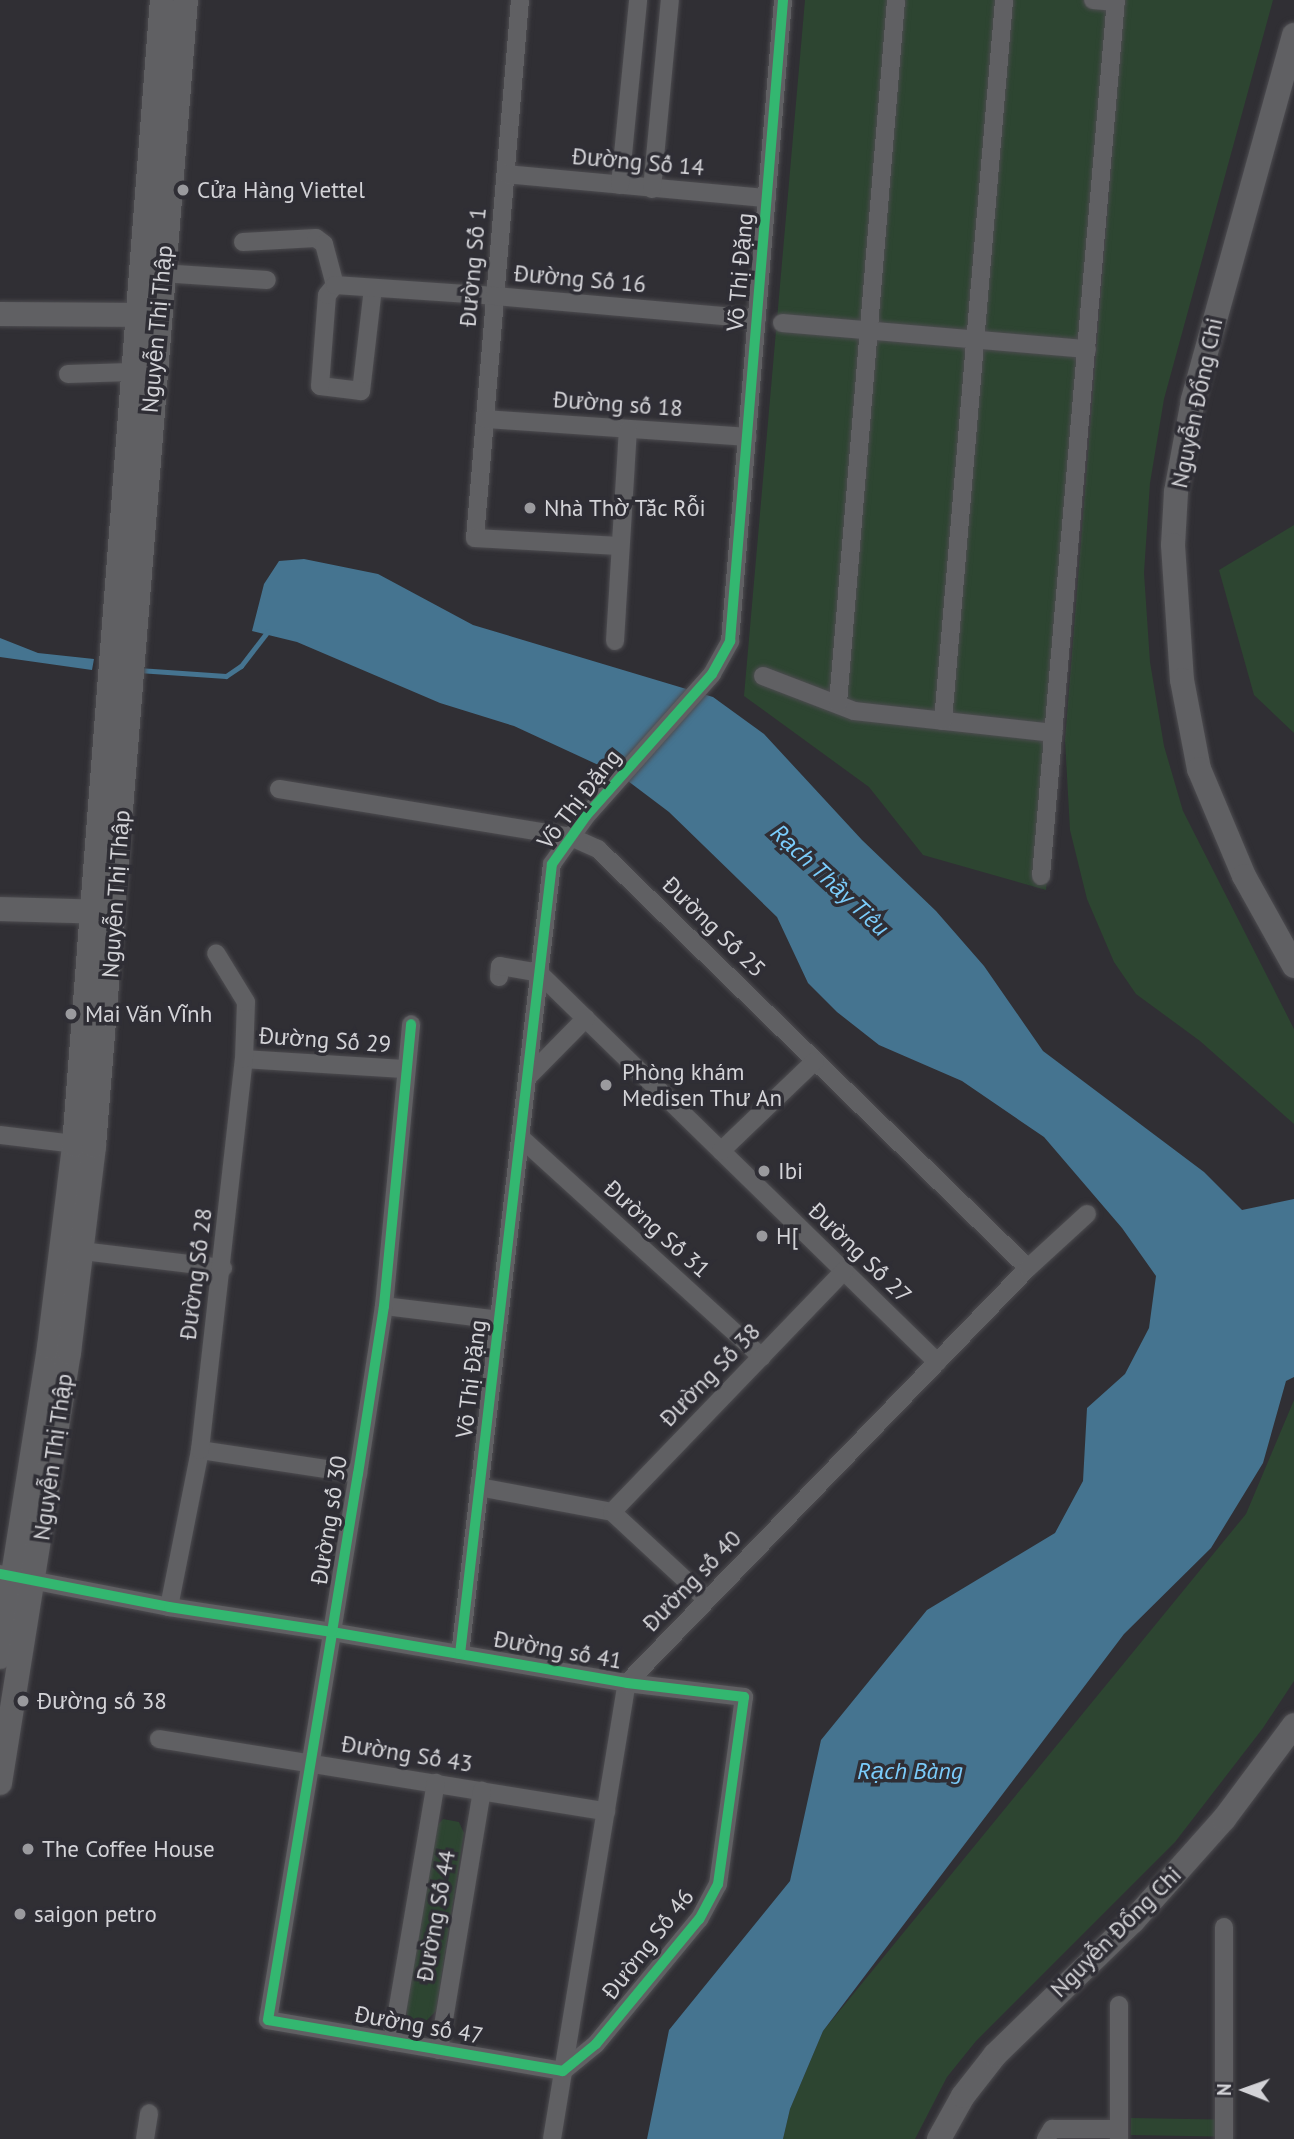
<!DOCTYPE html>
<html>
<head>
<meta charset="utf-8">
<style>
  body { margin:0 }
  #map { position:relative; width:1294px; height:2139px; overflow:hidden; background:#302f34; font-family:"PT Sans",sans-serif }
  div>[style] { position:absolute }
  .green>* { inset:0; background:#2d4531; transform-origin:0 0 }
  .water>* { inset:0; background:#457490 }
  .stream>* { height:5px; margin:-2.5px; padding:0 2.5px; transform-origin:2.5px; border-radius:2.5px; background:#457490 }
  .roads { filter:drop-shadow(0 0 2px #4d4c50) drop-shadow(0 0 2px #4d4c50) }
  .street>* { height:18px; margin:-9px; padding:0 9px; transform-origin:9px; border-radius:9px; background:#606063 }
  .secondary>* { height:24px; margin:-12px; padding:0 12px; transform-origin:12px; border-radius:12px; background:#606063 }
  .cycleway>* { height:10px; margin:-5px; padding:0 5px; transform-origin:5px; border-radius:5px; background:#33b770 }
  .dots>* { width:19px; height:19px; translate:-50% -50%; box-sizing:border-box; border:4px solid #2f2e35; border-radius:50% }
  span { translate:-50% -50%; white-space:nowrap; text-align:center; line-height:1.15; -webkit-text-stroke:7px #2f2e35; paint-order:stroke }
  .street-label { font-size:23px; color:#d3d3d7 }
  .poi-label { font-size:23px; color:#d3d3d7 }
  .left { translate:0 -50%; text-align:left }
  .water-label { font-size:24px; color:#7bccfb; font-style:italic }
  .north { position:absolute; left:1210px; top:2055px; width:70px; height:70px; -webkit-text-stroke:5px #2f2e35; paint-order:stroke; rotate:271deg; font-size:19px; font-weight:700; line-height:28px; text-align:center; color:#d3d3d7 }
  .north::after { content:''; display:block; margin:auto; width:24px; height:32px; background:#d3d3d7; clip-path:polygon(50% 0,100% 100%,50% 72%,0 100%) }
</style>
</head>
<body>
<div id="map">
  <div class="green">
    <div style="clip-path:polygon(805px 0,1273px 0,1164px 399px,1150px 483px,1144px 573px,1150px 662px,1164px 746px,1183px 811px,1294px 1029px,1294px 1124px,1200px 1041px,1136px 994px,1114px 962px,1087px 899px,1070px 830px,1065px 740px,1116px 104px,1046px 890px,923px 855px,869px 787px,744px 696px)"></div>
    <div style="clip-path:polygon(1294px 525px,1294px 733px,1254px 695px,1219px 570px)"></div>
    <div style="clip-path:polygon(1294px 1400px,1294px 1681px,1263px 1728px,1175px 1842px,976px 2041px,947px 2077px,915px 2139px,783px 2139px,790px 2109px,823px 2031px,1246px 1514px)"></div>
    <div style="clip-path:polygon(443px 1819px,459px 1822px,464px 1833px,436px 2011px,426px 2021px,408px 2018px,405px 2006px,434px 1829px)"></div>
    <div style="left:1131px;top:2118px;width:86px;height:17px;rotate:1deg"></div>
  </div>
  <div class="water">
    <div style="clip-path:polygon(304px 559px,378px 574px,473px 625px,713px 697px,764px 734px,862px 840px,936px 911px,984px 966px,1043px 1051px,1204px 1172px,1242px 1210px,1294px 1199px,1294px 1377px,1286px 1381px,1263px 1463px,1211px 1548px,1124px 1634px,823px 2031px,790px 2109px,783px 2139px,647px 2139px,669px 2030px,790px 1881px,821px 1740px,927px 1610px,1055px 1533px,1083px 1481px,1087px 1408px,1125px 1374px,1149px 1328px,1156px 1276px,1122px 1228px,1044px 1137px,962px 1081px,879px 1045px,837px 1012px,808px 983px,777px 917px,669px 812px,620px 775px,514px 726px,440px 703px,297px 642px,252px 631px,264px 584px,279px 561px)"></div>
    <div style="clip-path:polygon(0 638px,38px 653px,94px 659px,92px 670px,0 657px)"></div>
  </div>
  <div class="stream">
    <div style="left:138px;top:670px;width:88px;rotate:3.9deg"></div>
    <div style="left:226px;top:676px;width:18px;rotate:-34deg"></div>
    <div style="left:241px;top:666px;width:44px;rotate:-52.4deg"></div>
  </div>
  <div class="roads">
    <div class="street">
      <div style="left:520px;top:0;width:540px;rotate:94.78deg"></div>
      <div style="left:475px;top:538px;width:144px;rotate:3.2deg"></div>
      <div style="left:1093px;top:0;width:23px;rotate:5deg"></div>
      <div style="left:506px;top:174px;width:262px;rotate:5.3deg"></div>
      <div style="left:620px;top:185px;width:186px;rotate:-84.4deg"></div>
      <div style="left:652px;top:189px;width:190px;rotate:-84.6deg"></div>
      <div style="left:243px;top:242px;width:73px;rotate:-3.1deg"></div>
      <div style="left:316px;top:238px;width:10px;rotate:37deg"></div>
      <div style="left:324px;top:244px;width:42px;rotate:75deg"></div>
      <div style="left:161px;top:273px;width:106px;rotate:3.8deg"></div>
      <div style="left:373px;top:288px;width:104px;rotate:96.6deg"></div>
      <div style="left:361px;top:391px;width:41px;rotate:-173deg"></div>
      <div style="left:320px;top:386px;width:91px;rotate:-85.6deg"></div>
      <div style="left:327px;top:295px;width:13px;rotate:-51deg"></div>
      <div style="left:335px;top:285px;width:160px;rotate:3.9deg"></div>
      <div style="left:495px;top:296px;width:263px;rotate:5deg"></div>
      <div style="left:782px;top:323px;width:306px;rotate:4.9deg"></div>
      <div style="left:68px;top:374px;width:63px;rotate:-1.8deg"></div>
      <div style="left:485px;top:419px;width:263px;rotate:3.9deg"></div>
      <div style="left:615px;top:641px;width:212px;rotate:-86.5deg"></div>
      <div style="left:763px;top:676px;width:97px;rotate:21deg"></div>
      <div style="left:854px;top:711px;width:201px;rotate:6.3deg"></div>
      <div style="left:838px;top:703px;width:705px;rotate:-85.28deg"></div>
      <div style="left:943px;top:721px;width:724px;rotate:-85.16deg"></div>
      <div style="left:279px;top:789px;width:296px;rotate:9.3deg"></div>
      <div style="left:571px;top:837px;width:30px;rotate:24deg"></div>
      <div style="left:598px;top:849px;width:600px;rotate:44.26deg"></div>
      <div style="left:1041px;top:876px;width:879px;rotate:-85.11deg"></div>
      <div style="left:499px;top:977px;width:11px;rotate:-85deg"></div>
      <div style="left:500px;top:966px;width:40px;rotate:10deg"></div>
      <div style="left:539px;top:973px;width:557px;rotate:44.34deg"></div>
      <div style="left:244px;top:1059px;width:159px;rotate:3.6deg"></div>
      <div style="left:527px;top:1078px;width:84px;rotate:-45.5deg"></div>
      <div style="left:0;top:1135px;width:84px;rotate:6.9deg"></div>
      <div style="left:520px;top:1137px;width:327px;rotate:42.3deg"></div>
      <div style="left:721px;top:1151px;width:130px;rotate:-43.8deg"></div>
      <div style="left:82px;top:1251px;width:142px;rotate:6.9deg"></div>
      <div style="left:384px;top:1306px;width:116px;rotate:6.9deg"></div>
      <div style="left:200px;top:1450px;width:160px;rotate:8.6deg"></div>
      <div style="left:479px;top:1487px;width:135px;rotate:10.6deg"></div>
      <div style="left:612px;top:1512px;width:129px;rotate:42.8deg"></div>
      <div style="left:612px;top:1512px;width:335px;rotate:-46.1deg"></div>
      <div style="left:0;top:1574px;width:172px;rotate:11deg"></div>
      <div style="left:169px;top:1607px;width:165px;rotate:8.7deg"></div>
      <div style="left:332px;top:1632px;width:299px;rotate:9.8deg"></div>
      <div style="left:627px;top:1683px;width:118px;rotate:6.8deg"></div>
      <div style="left:744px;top:1697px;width:189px;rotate:97.9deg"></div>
      <div style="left:718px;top:1884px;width:40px;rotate:118deg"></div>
      <div style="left:699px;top:1919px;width:162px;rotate:129.5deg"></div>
      <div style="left:596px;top:2044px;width:43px;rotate:140.7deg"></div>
      <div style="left:563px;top:2071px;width:299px;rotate:-170.2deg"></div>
      <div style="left:268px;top:2020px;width:393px;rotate:-80.6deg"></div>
      <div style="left:332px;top:1632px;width:160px;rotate:-80.7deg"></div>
      <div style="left:358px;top:1474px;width:170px;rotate:-81.2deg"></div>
      <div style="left:384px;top:1306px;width:283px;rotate:-84.5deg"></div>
      <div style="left:169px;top:1607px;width:160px;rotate:-78.8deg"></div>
      <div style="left:200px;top:1450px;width:393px;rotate:-83.6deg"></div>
      <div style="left:244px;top:1059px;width:57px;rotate:-88deg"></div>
      <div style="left:246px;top:1002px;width:57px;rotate:-121.5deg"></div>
      <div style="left:460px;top:1654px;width:795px;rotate:-83.36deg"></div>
      <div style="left:552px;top:864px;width:59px;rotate:-54.7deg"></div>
      <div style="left:586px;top:816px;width:190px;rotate:-48.4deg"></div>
      <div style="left:712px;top:674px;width:38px;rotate:-61deg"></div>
      <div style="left:730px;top:641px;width:643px;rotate:-85.27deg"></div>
      <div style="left:159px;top:1739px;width:453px;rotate:9.2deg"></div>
      <div style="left:1224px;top:1927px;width:212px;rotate:90deg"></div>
      <div style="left:392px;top:2042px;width:263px;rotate:-80.4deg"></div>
      <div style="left:439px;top:2050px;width:263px;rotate:-80.6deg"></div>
      <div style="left:145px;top:2139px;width:26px;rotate:-81deg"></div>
      <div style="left:552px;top:2139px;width:462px;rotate:-80.7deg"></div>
      <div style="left:627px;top:1683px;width:577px;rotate:-45.98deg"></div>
      <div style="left:1028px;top:1268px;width:80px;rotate:-42.5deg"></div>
      <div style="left:1046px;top:2139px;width:12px;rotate:-59deg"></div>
      <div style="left:1052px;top:2129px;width:67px"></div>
      <div style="left:1119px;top:2139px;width:134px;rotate:-90deg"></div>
    </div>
    <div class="secondary">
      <div style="left:1294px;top:35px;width:379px;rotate:105.5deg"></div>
      <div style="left:1193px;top:400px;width:94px;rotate:100.5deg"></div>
      <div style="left:1176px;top:492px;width:53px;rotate:93.2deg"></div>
      <div style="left:1173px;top:545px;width:135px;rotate:86.2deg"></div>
      <div style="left:1182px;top:680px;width:91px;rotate:79.2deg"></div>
      <div style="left:1199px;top:769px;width:116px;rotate:67.2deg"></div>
      <div style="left:1244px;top:876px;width:103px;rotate:60.9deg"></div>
      <div style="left:0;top:314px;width:150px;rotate:0.4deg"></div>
      <div style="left:0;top:909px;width:108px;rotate:1.6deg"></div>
      <div style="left:0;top:1657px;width:314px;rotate:-81deg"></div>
      <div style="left:49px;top:1347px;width:204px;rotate:-82.9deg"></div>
      <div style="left:74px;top:1145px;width:1148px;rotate:-85.61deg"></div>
      <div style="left:0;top:1783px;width:436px;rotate:-80.9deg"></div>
      <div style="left:69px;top:1353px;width:209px;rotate:-83.1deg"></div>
      <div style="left:94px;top:1146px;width:1150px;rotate:-85.41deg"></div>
      <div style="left:939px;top:2139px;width:49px;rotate:-60.8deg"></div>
      <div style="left:963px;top:2096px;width:52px;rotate:-52deg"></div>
      <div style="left:995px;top:2055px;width:192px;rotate:-44.2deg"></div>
      <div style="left:1133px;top:1921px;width:137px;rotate:-48.3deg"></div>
      <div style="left:1224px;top:1819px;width:117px;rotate:-53.3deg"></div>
    </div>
  </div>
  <div class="cycleway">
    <div style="left:0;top:1574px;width:172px;rotate:11deg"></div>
    <div style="left:169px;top:1607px;width:165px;rotate:8.7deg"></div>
    <div style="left:332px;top:1632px;width:299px;rotate:9.8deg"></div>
    <div style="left:627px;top:1683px;width:118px;rotate:6.8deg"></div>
    <div style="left:744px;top:1697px;width:189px;rotate:97.9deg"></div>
    <div style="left:718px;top:1884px;width:40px;rotate:118deg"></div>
    <div style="left:699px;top:1919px;width:162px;rotate:129.5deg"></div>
    <div style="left:596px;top:2044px;width:43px;rotate:140.7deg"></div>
    <div style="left:563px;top:2071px;width:299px;rotate:-170.2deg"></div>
    <div style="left:268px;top:2020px;width:393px;rotate:-80.6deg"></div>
    <div style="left:332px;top:1632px;width:160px;rotate:-80.7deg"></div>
    <div style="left:358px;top:1474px;width:170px;rotate:-81.2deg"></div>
    <div style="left:384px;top:1306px;width:283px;rotate:-84.5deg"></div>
    <div style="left:460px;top:1654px;width:795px;rotate:-83.36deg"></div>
    <div style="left:552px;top:864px;width:59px;rotate:-54.7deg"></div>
    <div style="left:586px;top:816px;width:190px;rotate:-48.4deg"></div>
    <div style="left:712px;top:674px;width:38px;rotate:-61deg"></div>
    <div style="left:730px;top:641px;width:643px;rotate:-85.27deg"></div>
  </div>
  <div class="dots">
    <div style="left:183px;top:190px;background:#9a9a9e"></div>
    <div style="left:530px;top:508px;background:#9a9a9e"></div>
    <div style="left:71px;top:1014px;background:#9a9a9e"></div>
    <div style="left:606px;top:1085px;background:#9a9a9e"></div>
    <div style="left:764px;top:1171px;background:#9a9a9e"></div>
    <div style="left:762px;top:1236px;background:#9a9a9e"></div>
    <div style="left:23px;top:1701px;background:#9a9a9e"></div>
    <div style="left:28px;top:1849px;background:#9a9a9e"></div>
    <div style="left:20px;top:1914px;background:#9a9a9e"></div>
  </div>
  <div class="street-label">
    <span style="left:638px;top:162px;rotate:5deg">Đường Số 14</span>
    <span style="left:473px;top:267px;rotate:-85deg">Đường Số 1</span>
    <span style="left:740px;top:272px;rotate:-85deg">Võ Thị Đặng</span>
    <span style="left:580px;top:279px;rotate:5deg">Đường Số 16</span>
    <span style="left:157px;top:329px;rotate:-85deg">Nguyễn Thị Thập</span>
    <span style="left:1197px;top:403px;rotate:-78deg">Nguyễn Đổng Chi</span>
    <span style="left:618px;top:404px;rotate:4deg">Đường số 18</span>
    <span style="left:579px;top:799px;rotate:-52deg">Võ Thị Đặng</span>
    <span style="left:116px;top:894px;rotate:-86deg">Nguyễn Thị Thập</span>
    <span style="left:714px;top:927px;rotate:44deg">Đường Số 25</span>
    <span style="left:325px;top:1040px;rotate:4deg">Đường Số 29</span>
    <span style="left:657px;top:1229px;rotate:42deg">Đường Số 31</span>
    <span style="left:860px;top:1253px;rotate:44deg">Đường Số 27</span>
    <span style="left:196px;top:1274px;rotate:-83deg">Đường Số 28</span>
    <span style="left:710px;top:1375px;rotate:-46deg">Đường Số 38</span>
    <span style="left:471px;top:1379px;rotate:-83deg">Võ Thị Đặng</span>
    <span style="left:53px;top:1457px;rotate:-82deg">Nguyễn Thị Thập</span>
    <span style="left:329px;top:1520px;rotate:-81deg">Đường số 30</span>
    <span style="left:692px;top:1581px;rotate:-46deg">Đường số 40</span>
    <span style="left:558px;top:1650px;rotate:10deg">Đường số 41</span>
    <span style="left:407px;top:1754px;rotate:9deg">Đường Số 43</span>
    <span style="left:436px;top:1916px;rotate:-80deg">Đường Số 44</span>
    <span style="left:1116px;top:1932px;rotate:-45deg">Nguyễn Đổng Chi</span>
    <span style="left:648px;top:1944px;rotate:-52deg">Đường Số 46</span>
    <span style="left:419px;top:2025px;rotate:10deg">Đường số 47</span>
  </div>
  <div class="poi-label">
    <span class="left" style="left:197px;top:190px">Cửa Hàng Viettel</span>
    <span class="left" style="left:544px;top:508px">Nhà Thờ Tắc Rỗi</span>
    <span class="left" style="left:85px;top:1014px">Mai Văn Vĩnh</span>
    <span class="left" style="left:622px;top:1085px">Phòng khám<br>Medisen Thư An</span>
    <span class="left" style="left:778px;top:1171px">Ibi</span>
    <span class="left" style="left:776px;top:1236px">H[</span>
    <span class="left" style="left:37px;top:1701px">Đường số 38</span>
    <span class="left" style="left:42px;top:1849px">The Coffee House</span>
    <span class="left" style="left:34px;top:1914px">saigon petro</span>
  </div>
  <div class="water-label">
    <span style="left:830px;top:880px;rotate:43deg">Rạch Thầy Tiêu</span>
    <span style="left:910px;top:1771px">Rạch Bàng</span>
  </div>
  <div class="north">N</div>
</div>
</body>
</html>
